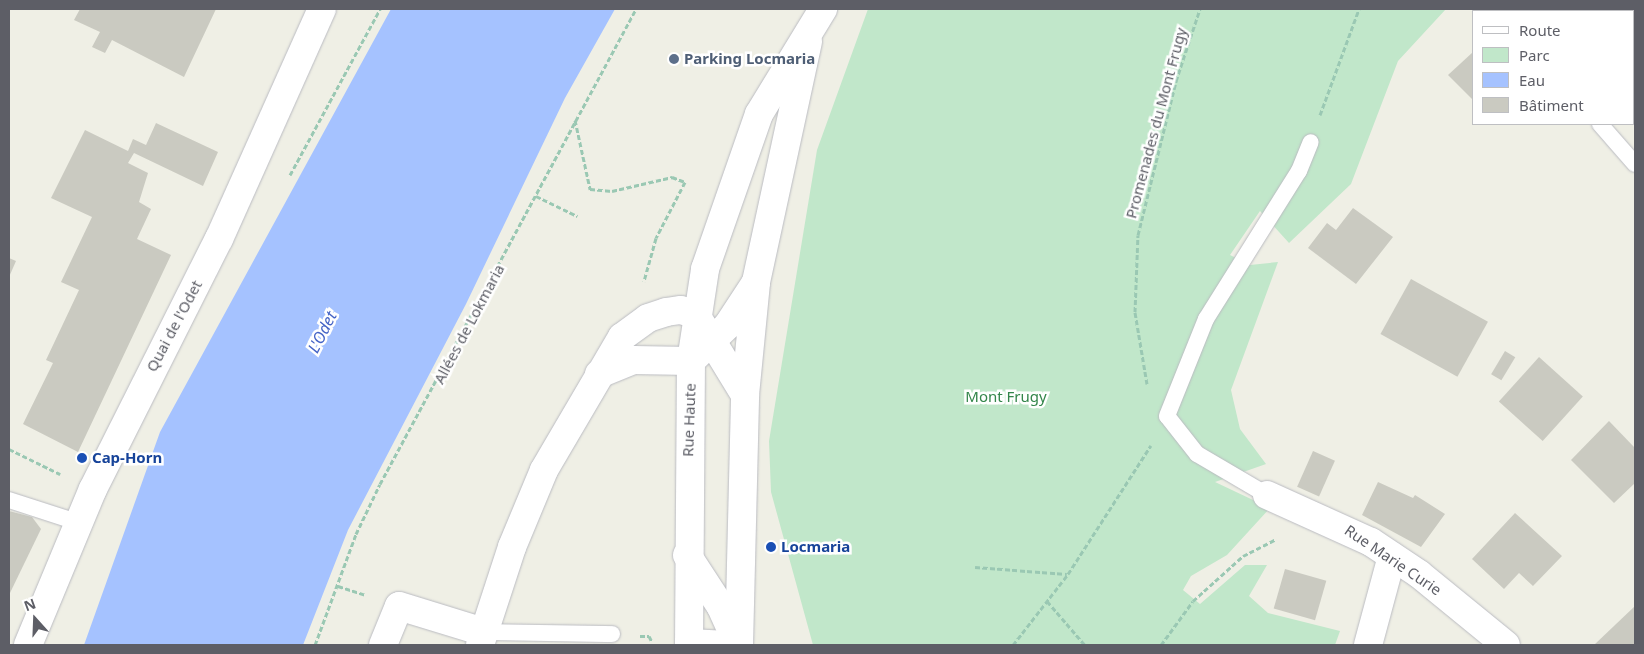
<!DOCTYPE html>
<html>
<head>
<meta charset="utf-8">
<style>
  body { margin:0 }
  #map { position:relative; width:1644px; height:654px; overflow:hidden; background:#efefe5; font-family:"Noto Sans",sans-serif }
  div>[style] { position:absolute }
  .green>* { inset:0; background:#c1e7ca }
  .water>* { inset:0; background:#a5c2ff }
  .building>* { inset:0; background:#cacac1; transform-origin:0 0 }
  .path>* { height:3px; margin-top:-1.5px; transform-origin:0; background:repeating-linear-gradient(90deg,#9ac8b3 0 5px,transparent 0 7.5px) }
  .roads { filter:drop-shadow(0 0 1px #babbc1) drop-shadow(0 0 1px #babbc1) }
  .lane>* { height:16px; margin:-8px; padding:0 8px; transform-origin:8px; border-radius:8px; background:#fff }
  .street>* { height:28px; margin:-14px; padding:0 14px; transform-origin:14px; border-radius:14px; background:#fff }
  .secondary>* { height:28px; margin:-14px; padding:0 14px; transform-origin:14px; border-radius:14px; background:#fff }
  .dots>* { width:14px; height:14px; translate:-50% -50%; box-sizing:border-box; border:2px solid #fff; border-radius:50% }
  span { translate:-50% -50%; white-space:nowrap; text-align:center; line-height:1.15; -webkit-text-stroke:5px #fff; paint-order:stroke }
  .service-label { font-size:15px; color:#4e5e75; font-weight:700 }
  .left { translate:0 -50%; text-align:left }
  .street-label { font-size:15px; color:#5d5e66 }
  .park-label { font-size:15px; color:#34864b }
  .transit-label { font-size:15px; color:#164399; font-weight:700 }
  .water-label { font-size:16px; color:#4564c6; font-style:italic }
  .frame { position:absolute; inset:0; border:10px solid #5d5e66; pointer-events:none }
  .legend { position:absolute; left:1472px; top:10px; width:162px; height:115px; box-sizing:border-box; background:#fff; border:1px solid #bebfc2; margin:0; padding:6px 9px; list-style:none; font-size:15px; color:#5d5e66 }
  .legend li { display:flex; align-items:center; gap:10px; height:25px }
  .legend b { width:25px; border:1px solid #bebfc2 }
  .north { position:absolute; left:10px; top:594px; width:50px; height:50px; -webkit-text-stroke:4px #fff; paint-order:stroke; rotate:340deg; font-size:14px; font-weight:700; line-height:20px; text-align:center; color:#5d5e66 }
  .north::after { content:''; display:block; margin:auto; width:18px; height:22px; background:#5d5e66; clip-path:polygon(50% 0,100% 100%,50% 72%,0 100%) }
</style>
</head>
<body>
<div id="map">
  <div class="green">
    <div style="clip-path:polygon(868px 9px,1446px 9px,1398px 61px,1351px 184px,1289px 243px,1260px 211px,1230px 255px,1250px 265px,1278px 262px,1231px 390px,1240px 429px,1266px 464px,1215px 482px,1270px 508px,1227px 555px,1191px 576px,1183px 590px,1200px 604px,1245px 565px,1267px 565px,1249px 596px,1268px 613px,1340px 631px,1335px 645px,813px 645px,771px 492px,769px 441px,817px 150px)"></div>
  </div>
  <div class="water">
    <div style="clip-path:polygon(391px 9px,615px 9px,565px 98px,466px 304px,348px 530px,303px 645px,84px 645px,160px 432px)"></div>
  </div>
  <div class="building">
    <div style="clip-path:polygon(80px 9px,216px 9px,184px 77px,112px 40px,105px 53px,92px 47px,100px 32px,74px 20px)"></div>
    <div style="clip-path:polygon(1473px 52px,1473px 100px,1448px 75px)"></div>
    <div style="clip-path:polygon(156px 123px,218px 152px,203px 186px,134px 153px,128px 163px,148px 173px,139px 202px,151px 209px,137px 239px,171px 255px,78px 452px,23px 424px,53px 363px,46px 360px,79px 290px,61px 282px,92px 217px,51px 198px,85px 130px,128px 151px,133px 139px,146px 145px)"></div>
    <div style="clip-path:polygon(1353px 208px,1393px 237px,1356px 284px,1308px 248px,1327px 223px,1336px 230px)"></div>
    <div style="clip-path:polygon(9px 258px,16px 261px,9px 277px)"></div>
    <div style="left:1411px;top:279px;width:88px;height:63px;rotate:29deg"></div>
    <div style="left:1505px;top:351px;width:12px;height:27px;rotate:31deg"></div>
    <div style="left:1539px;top:357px;width:59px;height:60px;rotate:42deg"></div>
    <div style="clip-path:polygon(1609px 421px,1635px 448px,1635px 483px,1614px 503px,1571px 460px)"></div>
    <div style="left:1313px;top:451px;width:24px;height:39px;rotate:24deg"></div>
    <div style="clip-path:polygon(1378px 482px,1413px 498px,1415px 495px,1445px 514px,1421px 547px,1362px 515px)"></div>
    <div style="clip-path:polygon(9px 511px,32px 517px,41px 529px,9px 595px)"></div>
    <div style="clip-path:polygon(1515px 513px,1562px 556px,1533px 586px,1519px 573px,1504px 589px,1472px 559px)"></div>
    <div style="left:1285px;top:569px;width:43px;height:41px;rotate:16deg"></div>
    <div style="clip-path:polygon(1635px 606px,1635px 645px,1594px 645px)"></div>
  </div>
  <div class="path">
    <div style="left:1320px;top:115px;width:113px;rotate:-69.8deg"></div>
    <div style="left:575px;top:120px;width:71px;rotate:77.7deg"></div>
    <div style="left:590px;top:189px;width:22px;rotate:5deg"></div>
    <div style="left:612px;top:191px;width:62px;rotate:-13.1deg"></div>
    <div style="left:672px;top:177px;width:14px;rotate:21deg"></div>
    <div style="left:685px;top:182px;width:63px;rotate:117.4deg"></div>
    <div style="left:656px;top:238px;width:45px;rotate:105.6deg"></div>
    <div style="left:290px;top:175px;width:189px;rotate:-61.5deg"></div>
    <div style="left:536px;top:196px;width:46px;rotate:26deg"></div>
    <div style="left:1147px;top:384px;width:73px;rotate:-99.5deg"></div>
    <div style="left:1135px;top:312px;width:77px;rotate:-87.8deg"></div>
    <div style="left:1138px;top:235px;width:159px;rotate:-76.1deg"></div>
    <div style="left:1176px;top:81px;width:76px;rotate:-71.6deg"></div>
    <div style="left:9px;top:449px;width:57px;rotate:26.1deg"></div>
    <div style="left:975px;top:567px;width:92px;rotate:4.4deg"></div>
    <div style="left:338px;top:586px;width:28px;rotate:18deg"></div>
    <div style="left:1047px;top:601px;width:58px;rotate:49.2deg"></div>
    <div style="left:640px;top:636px;width:9px"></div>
    <div style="left:649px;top:636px;width:7px;rotate:63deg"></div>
    <div style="left:315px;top:645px;width:118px;rotate:-69.7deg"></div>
    <div style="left:356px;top:534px;width:55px;rotate:-64.4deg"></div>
    <div style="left:380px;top:484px;width:540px;rotate:-61.68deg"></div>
    <div style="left:1013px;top:645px;width:90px;rotate:-52.2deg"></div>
    <div style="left:1068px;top:574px;width:153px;rotate:-57.2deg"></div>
    <div style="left:1161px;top:645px;width:54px;rotate:-54deg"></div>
    <div style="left:1193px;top:601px;width:67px;rotate:-42deg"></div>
    <div style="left:1243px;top:556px;width:37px;rotate:-27deg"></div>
  </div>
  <div class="roads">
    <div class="lane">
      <div style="left:1600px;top:124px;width:53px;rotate:48.8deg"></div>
      <div style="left:1267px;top:495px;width:81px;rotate:-149.6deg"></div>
      <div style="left:1197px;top:454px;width:48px;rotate:-128.3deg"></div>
      <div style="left:1167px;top:416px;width:105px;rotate:-68.1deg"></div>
      <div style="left:1206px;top:319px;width:175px;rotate:-57.9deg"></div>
      <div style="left:1299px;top:171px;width:31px;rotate:-68deg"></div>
      <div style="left:9px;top:500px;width:75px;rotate:17.9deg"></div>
      <div style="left:484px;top:632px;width:128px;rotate:0.9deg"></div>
    </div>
    <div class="street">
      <div style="left:599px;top:374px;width:37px;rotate:-22deg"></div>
      <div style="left:633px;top:360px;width:58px;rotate:1deg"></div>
      <div style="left:691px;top:361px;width:52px;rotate:-44.2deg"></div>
      <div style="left:728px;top:325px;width:51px;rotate:-56.9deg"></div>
      <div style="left:1267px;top:495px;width:114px;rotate:24.3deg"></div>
      <div style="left:1371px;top:542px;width:58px;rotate:33.7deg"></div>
      <div style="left:1419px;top:574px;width:112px;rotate:39.2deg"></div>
      <div style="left:687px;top:555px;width:62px;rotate:56.8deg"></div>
      <div style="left:721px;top:607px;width:42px;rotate:65.9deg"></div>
      <div style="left:689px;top:643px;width:34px;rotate:3deg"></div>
      <div style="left:383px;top:645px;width:42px;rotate:-67.7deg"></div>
      <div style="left:399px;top:606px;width:89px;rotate:17deg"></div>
      <div style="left:480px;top:645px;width:103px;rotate:-71.9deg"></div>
      <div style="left:512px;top:547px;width:83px;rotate:-67.4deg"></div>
      <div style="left:544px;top:470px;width:154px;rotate:-59.6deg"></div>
      <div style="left:622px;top:337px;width:32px;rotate:-36deg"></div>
      <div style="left:648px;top:318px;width:19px;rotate:-18deg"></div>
      <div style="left:666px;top:312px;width:15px;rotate:-8deg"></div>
      <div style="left:681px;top:310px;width:16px;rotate:18deg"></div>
      <div style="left:696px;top:315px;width:94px;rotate:58.5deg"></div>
      <div style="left:1368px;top:645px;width:92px;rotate:-74.9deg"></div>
    </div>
    <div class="secondary">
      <div style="left:28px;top:645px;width:169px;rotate:-67.4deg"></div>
      <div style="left:93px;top:489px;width:280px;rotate:-63.3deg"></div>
      <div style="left:219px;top:239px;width:252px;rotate:-65.9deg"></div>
      <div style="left:689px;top:645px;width:284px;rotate:-89.6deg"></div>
      <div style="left:691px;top:361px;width:93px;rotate:-81.3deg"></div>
      <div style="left:705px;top:269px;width:164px;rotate:-70.8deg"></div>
      <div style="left:759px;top:114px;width:123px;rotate:-58.6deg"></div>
      <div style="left:739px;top:645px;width:250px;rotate:-88.6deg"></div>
      <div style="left:745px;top:395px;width:114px;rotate:-84.4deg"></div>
      <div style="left:756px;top:282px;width:246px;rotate:-77.8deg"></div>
    </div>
  </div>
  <div class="dots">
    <div style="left:674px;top:59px;background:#5c6f8a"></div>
    <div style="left:82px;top:458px;background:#1a4fb4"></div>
    <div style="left:771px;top:547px;background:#1a4fb4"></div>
  </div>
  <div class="service-label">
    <span class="left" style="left:684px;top:59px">Parking Locmaria</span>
  </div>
  <div class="street-label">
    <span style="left:1156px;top:123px;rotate:-75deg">Promenades du Mont Frugy</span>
    <span style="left:469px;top:324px;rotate:-62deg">Allées de Lokmaria</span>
    <span style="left:174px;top:326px;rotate:-62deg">Quai de l'Odet</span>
    <span style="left:689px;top:420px;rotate:-88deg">Rue Haute</span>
    <span style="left:1393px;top:560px;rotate:34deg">Rue Marie Curie</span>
  </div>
  <div class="park-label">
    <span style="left:1006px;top:397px">Mont Frugy</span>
  </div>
  <div class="transit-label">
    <span class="left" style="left:92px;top:458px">Cap-Horn</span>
    <span class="left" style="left:781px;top:547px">Locmaria</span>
  </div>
  <div class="water-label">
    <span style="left:322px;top:332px;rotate:-63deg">L'Odet</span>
  </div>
  <div class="frame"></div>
  <ul class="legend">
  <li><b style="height:6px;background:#fff"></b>Route</li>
  <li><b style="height:14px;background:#c1e7ca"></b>Parc</li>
  <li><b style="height:14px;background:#a5c2ff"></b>Eau</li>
  <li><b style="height:14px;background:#cacac1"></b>Bâtiment</li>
  </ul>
  <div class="north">N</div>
</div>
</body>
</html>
